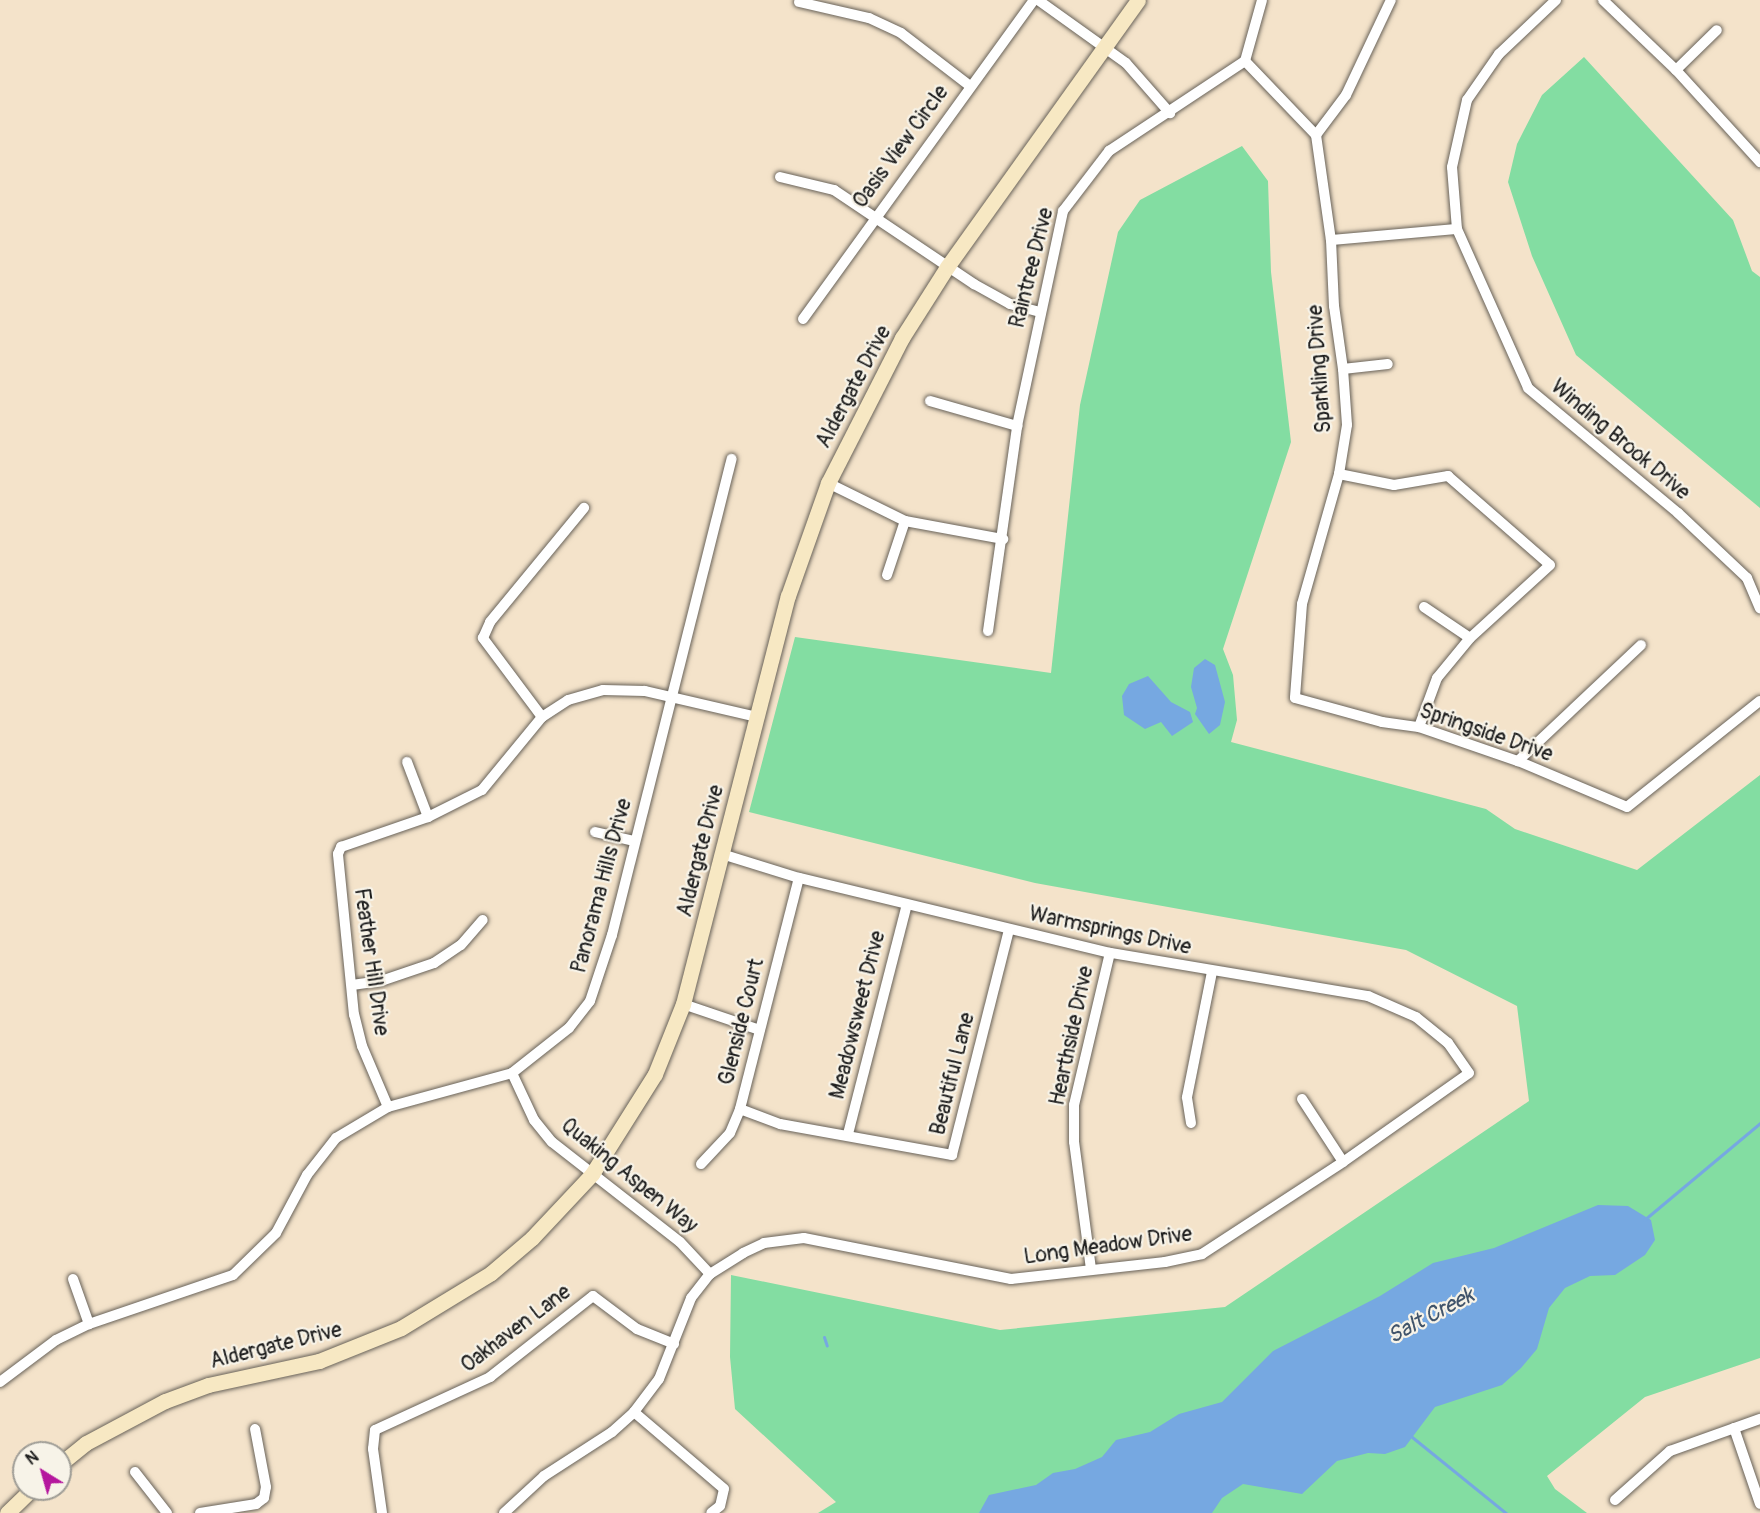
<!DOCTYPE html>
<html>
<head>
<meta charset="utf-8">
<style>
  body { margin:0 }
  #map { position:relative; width:1760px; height:1513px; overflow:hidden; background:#f4e3ca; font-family:Pangolin,sans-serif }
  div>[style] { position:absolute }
  .green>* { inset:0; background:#83dda2 }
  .water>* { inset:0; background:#76a8e1 }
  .stream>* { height:3px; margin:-1.5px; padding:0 1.5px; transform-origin:1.5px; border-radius:1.5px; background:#76a8e1 }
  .roads { filter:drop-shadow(0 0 2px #686259) drop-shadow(0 0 2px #686259) }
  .street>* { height:10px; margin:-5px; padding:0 5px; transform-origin:5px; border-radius:5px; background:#fff }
  .secondary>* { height:15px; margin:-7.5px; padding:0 7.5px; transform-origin:7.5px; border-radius:7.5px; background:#f7e8c3 }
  span { translate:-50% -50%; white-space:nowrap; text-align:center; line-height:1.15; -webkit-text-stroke:4.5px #f7f3e8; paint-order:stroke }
  .street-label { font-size:21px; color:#1c1c1c }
  .water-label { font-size:22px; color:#40546b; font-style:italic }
  .north { position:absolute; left:12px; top:1441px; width:60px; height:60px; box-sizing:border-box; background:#f7f3e8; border:2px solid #9f9d96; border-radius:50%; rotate:323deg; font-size:16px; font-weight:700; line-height:24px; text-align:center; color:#1c1c1c }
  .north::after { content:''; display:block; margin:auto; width:21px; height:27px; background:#b5179e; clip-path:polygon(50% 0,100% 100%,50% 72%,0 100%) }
</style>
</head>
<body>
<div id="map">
  <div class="green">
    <div style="clip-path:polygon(1584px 57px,1733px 220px,1752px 271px,1760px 277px,1760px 508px,1576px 355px,1532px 256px,1508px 182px,1517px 144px,1542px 95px)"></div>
    <div style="clip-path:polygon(1242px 146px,1268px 181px,1271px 272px,1291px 442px,1223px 649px,1233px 675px,1237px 720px,1231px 742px,1486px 809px,1515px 829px,1637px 870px,1760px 775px,1760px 1358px,1645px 1397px,1547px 1476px,1555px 1489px,1587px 1513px,818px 1513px,836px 1502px,735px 1409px,730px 1357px,731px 1275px,1000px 1330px,1225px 1307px,1529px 1101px,1517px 1006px,1406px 950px,1035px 883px,749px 812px,795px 637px,1051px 673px,1080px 405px,1118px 232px,1140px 200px)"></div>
  </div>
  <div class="water">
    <div style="clip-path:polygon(1205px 659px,1215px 665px,1225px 702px,1220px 725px,1209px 734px,1195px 714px,1197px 708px,1191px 687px,1194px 668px)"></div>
    <div style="clip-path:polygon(1148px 676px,1171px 702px,1190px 712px,1193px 722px,1172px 736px,1161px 722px,1145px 729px,1124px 715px,1122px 696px,1129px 684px)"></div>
    <div style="clip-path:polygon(1598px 1205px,1628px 1206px,1651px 1220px,1655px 1240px,1645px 1255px,1615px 1275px,1590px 1276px,1565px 1288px,1549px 1308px,1537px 1349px,1521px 1368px,1502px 1385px,1435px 1407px,1405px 1447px,1385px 1454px,1368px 1453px,1337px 1461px,1302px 1494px,1243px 1484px,1222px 1498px,1212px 1513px,979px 1513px,989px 1495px,1036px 1485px,1053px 1473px,1075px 1469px,1102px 1457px,1116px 1440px,1150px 1432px,1179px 1414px,1222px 1402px,1273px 1351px,1380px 1296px,1433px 1263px,1494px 1248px)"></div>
  </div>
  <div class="stream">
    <div style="left:1644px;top:1220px;width:151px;rotate:-39.9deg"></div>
    <div style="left:824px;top:1337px;width:9px;rotate:72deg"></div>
    <div style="left:1412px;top:1437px;width:121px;rotate:39deg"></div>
  </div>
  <div class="roads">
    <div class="street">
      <div style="left:1038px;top:0;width:108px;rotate:35.6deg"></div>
      <div style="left:1126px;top:63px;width:67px;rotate:48.7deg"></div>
      <div style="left:1556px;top:0;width:79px;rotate:136.5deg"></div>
      <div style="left:1499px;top:54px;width:56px;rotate:124.8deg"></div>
      <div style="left:1467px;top:100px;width:69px;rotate:102.6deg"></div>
      <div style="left:1452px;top:167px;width:62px;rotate:85.4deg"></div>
      <div style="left:1457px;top:229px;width:174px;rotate:65.9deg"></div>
      <div style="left:1528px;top:388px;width:195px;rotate:39.8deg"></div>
      <div style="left:1678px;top:513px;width:95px;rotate:43.3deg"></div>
      <div style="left:1747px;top:578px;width:33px;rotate:67deg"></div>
      <div style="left:1603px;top:0;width:101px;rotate:43.8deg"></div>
      <div style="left:1676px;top:70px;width:125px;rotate:47.6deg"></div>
      <div style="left:799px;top:2px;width:72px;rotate:12.9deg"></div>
      <div style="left:869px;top:18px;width:35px;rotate:25deg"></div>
      <div style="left:901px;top:33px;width:87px;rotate:37.5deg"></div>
      <div style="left:1245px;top:61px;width:103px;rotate:46.2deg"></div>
      <div style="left:1316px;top:135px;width:106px;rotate:81.9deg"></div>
      <div style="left:1331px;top:240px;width:66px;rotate:87.4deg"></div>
      <div style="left:1334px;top:306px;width:64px;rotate:81.9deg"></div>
      <div style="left:1343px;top:369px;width:56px;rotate:85.9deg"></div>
      <div style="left:1347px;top:425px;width:50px;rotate:99.3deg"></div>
      <div style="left:1339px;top:474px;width:135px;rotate:105.9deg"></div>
      <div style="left:1302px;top:604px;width:94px;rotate:94.3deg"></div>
      <div style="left:1295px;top:698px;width:90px;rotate:15.4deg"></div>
      <div style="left:1382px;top:722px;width:37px;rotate:8deg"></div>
      <div style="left:1419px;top:727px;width:105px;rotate:19deg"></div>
      <div style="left:1518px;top:761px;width:118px;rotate:22.9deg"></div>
      <div style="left:1627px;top:807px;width:170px;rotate:-38.6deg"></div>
      <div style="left:1676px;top:70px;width:57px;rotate:-44.3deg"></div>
      <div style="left:1316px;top:135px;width:50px;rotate:-53.1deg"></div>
      <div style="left:1346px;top:95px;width:105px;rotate:-64.7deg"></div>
      <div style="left:780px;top:177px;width:56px;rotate:13.5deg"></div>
      <div style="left:834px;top:190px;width:169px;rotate:33.9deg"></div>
      <div style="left:974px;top:284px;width:41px;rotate:29.1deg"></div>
      <div style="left:1010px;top:304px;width:30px;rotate:15deg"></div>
      <div style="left:1331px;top:240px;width:126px;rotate:-5deg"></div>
      <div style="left:803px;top:319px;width:394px;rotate:-54.1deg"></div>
      <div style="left:1343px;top:369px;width:45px;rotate:-6.3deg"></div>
      <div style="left:930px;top:401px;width:91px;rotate:16deg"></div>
      <div style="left:1339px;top:474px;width:56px;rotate:11.3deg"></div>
      <div style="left:1394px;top:485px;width:55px;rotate:-9.5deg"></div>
      <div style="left:1448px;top:476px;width:135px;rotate:41.1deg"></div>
      <div style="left:1550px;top:565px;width:108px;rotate:137.6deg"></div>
      <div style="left:1470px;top:638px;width:52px;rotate:129.5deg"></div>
      <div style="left:1437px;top:678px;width:52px;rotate:110.2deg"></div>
      <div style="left:828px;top:483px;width:86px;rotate:26.3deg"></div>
      <div style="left:905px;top:521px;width:100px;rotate:10.4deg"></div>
      <div style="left:887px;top:575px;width:57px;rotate:-71.6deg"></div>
      <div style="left:1424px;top:607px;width:55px;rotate:34deg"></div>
      <div style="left:988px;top:631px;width:207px;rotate:-81.9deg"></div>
      <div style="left:1017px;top:426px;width:220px;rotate:-77.9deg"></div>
      <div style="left:1063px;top:211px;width:76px;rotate:-52.5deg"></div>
      <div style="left:1109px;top:151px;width:163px;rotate:-33.5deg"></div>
      <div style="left:1245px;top:61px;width:63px;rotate:-74.4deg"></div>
      <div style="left:542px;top:717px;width:99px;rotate:-126.8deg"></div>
      <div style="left:483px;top:638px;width:17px;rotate:-66deg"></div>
      <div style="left:490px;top:622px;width:148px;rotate:-50.5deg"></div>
      <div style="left:1518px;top:761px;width:169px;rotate:-43.3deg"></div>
      <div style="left:407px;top:762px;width:59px;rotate:69.1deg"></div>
      <div style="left:595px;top:832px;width:40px;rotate:13deg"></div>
      <div style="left:352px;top:985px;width:29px;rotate:-8deg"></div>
      <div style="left:381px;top:981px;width:56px;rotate:-18.8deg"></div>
      <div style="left:434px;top:963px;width:32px;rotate:-34deg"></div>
      <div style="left:461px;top:945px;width:33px;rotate:-49deg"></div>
      <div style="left:683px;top:1004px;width:81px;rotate:18.7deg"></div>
      <div style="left:512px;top:1073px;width:52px;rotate:64.9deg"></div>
      <div style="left:534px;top:1120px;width:28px;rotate:51deg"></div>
      <div style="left:552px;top:1142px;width:162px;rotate:38deg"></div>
      <div style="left:680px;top:1242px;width:44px;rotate:46.8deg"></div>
      <div style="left:1302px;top:1099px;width:75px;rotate:56.9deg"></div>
      <div style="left:388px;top:1107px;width:66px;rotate:-113.1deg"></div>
      <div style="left:362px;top:1046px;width:32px;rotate:-104deg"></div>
      <div style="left:354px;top:1015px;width:162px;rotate:-95.7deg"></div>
      <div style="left:338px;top:854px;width:8px;rotate:-67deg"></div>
      <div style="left:341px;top:847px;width:92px;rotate:-19deg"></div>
      <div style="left:428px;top:817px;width:60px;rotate:-26.6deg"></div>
      <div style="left:482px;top:790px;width:94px;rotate:-50.6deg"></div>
      <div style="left:542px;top:717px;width:31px;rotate:-33deg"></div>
      <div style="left:568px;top:700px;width:36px;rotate:-16deg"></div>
      <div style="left:603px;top:690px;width:42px;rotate:1.4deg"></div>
      <div style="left:645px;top:691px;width:115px;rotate:13.1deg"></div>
      <div style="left:740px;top:1109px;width:43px;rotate:20.6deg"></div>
      <div style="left:780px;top:1124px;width:175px;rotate:10.2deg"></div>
      <div style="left:952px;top:1155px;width:232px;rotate:-75.8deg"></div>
      <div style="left:1191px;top:1123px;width:26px;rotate:-99deg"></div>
      <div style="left:1187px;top:1097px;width:127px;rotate:-78.7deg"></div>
      <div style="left:848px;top:1134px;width:236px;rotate:-75.6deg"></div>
      <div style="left:701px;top:1164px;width:42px;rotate:-46.9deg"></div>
      <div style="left:730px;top:1133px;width:26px;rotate:-67deg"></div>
      <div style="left:740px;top:1109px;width:238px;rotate:-75.7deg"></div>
      <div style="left:1091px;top:1269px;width:128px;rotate:-97.6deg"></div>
      <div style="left:1074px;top:1142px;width:37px;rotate:-90deg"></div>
      <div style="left:1074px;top:1105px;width:156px;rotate:-76.7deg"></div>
      <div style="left:73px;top:1279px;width:48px;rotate:70.4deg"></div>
      <div style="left:0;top:1382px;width:70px;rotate:-36.9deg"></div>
      <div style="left:56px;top:1340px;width:37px;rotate:-26deg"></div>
      <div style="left:89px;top:1324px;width:152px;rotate:-18.8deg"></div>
      <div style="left:233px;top:1275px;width:60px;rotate:-44.3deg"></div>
      <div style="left:276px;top:1233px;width:66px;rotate:-61.9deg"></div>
      <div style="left:307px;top:1175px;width:47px;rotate:-51.9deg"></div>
      <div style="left:336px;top:1138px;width:61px;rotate:-30.8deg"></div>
      <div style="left:388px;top:1107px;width:129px;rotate:-15.3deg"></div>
      <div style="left:512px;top:1073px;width:73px;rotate:-38.3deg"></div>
      <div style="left:569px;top:1028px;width:34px;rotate:-52deg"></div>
      <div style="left:590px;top:1001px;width:70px;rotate:-71.6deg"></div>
      <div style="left:612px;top:935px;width:491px;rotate:-75.9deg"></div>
      <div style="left:634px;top:1412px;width:118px;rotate:40.5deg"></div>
      <div style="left:724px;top:1489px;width:17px;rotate:103deg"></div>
      <div style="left:720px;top:1506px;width:11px;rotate:142deg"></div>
      <div style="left:1734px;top:1428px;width:80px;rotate:71.1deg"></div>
      <div style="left:135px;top:1472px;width:52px;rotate:52deg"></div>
      <div style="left:1615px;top:1500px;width:74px;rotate:-41.7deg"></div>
      <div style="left:1670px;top:1451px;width:96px;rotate:-19.6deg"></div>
      <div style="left:200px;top:1513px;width:57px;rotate:-9.1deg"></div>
      <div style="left:256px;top:1504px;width:10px;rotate:-37deg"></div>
      <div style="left:264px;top:1498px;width:11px;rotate:-80deg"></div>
      <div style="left:266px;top:1487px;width:59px;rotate:-100.7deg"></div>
      <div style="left:382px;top:1513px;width:65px;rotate:-98deg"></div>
      <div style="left:373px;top:1449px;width:19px;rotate:-84deg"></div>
      <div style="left:375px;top:1430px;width:127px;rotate:-24.7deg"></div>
      <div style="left:490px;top:1377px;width:131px;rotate:-38.2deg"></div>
      <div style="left:593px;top:1296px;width:55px;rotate:36.9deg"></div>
      <div style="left:637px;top:1329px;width:40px;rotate:22deg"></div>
      <div style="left:504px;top:1513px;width:54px;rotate:-42.8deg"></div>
      <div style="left:544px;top:1476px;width:81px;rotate:-32.9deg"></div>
      <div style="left:612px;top:1432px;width:30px;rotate:-42deg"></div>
      <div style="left:634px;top:1412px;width:41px;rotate:-52.9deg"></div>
      <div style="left:659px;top:1379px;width:87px;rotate:-68.4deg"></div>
      <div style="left:691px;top:1298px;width:31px;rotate:-52deg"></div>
      <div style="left:710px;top:1274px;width:39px;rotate:-32deg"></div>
      <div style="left:743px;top:1253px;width:23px;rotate:-25deg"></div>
      <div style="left:764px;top:1243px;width:40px;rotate:-7.1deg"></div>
      <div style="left:804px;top:1238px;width:211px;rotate:11.2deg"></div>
      <div style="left:1011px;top:1279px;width:155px;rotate:-6.3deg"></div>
      <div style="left:1165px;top:1262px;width:38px;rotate:-12deg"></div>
      <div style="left:1202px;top:1254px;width:168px;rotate:-33.1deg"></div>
      <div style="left:1343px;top:1162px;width:154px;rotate:-35.2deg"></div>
      <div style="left:1469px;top:1073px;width:37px;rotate:-125deg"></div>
      <div style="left:1448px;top:1043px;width:41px;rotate:-140.9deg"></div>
      <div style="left:1416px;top:1017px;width:52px;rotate:-156.4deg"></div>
      <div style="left:1368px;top:996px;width:262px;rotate:-170.5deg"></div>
      <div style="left:1110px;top:953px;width:320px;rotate:-166.4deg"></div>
      <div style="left:799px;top:878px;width:81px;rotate:-162.7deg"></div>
    </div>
    <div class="secondary">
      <div style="left:60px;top:1464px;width:33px;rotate:-39deg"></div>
      <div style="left:86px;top:1443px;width:89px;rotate:-28deg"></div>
      <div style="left:165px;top:1401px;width:46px;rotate:-20.4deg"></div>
      <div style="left:208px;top:1385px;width:114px;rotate:-12.2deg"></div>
      <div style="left:319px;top:1361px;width:88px;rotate:-21.9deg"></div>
      <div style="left:401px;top:1328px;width:105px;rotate:-31.4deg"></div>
      <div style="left:491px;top:1273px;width:54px;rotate:-40.5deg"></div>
      <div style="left:532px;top:1238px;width:88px;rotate:-46.8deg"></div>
      <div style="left:592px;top:1174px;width:118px;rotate:-57.8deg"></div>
      <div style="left:655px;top:1074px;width:75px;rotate:-68.2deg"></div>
      <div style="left:683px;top:1004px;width:421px;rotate:-75.6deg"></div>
      <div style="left:788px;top:596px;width:120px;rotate:-70.5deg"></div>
      <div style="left:828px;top:483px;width:163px;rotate:-63deg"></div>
      <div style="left:902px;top:338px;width:84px;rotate:-57.6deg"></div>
      <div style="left:947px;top:267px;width:328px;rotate:-54.4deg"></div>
      <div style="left:7px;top:1513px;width:35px;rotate:-44deg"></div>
    </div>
  </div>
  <div class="street-label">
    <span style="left:901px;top:147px;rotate:-54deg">Oasis View Circle</span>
    <span style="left:1032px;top:268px;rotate:-76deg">Raintree Drive</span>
    <span style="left:1320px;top:369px;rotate:-94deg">Sparkling Drive</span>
    <span style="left:854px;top:387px;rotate:-62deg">Aldergate Drive</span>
    <span style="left:1620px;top:440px;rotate:40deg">Winding Brook Drive</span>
    <span style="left:1486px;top:733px;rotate:19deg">Springside Drive</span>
    <span style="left:701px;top:851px;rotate:-76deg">Aldergate Drive</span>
    <span style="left:602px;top:886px;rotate:-75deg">Panorama Hills Drive</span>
    <span style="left:1110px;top:931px;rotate:12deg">Warmsprings Drive</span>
    <span style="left:371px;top:962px;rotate:82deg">Feather Hill Drive</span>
    <span style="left:858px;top:1015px;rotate:-76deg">Meadowsweet Drive</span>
    <span style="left:742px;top:1022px;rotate:-76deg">Glenside Court</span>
    <span style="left:1072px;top:1036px;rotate:-78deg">Hearthside Drive</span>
    <span style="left:953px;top:1074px;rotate:-76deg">Beautiful Lane</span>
    <span style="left:629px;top:1176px;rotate:39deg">Quaking Aspen Way</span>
    <span style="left:1108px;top:1246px;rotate:-8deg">Long Meadow Drive</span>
    <span style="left:516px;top:1329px;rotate:-37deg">Oakhaven Lane</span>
    <span style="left:276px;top:1346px;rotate:-14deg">Aldergate Drive</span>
  </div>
  <div class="water-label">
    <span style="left:1431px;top:1316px;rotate:-28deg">Salt Creek</span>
  </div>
  <div class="north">N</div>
</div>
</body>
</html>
